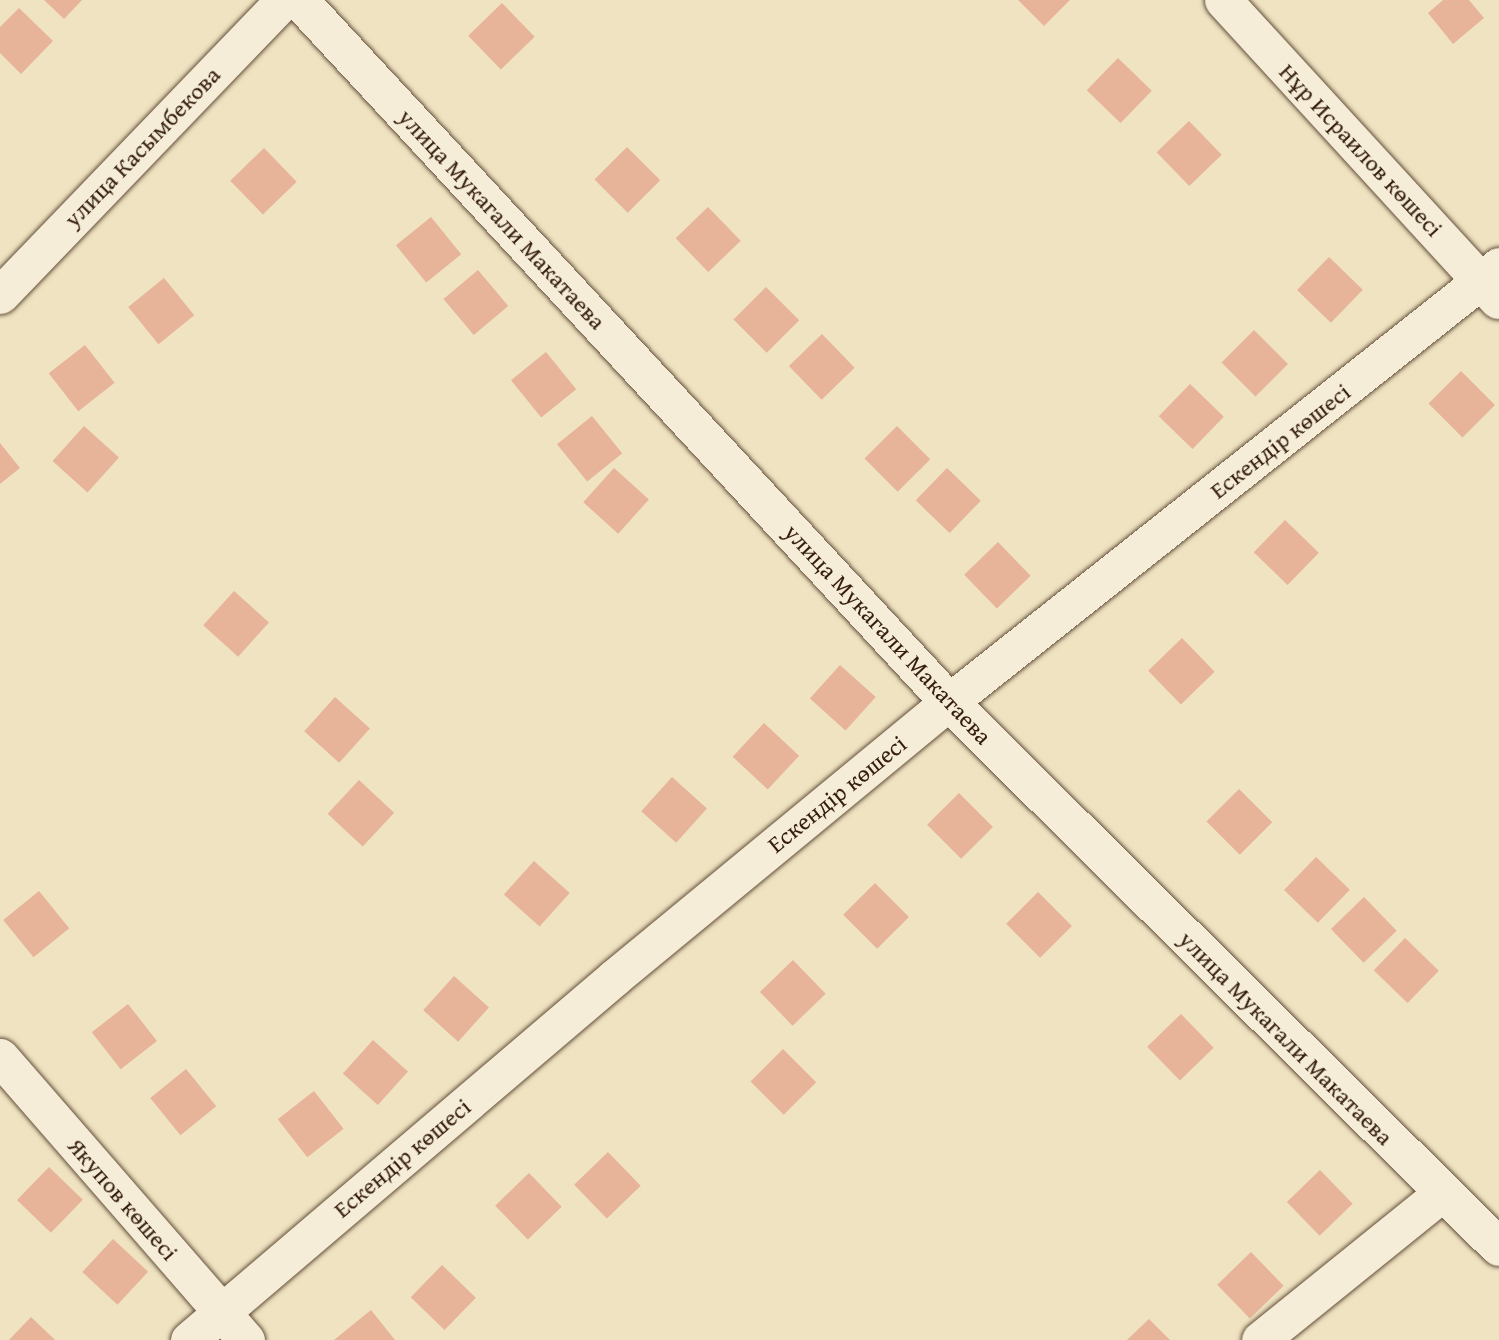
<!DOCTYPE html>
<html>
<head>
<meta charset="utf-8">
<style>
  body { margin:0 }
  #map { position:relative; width:1499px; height:1340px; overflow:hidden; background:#efe3c1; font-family:"Gentium Book Plus",serif }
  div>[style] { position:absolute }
  .building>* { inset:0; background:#e7b399; transform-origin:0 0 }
  .roads { filter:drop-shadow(0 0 2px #644f3b) drop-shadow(0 0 2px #644f3b) }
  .minor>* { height:37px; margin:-18.5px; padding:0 18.5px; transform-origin:18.5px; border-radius:18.5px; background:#f5edd7 }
  .tertiary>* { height:38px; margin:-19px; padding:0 19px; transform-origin:19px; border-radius:19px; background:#f5edd7 }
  span { translate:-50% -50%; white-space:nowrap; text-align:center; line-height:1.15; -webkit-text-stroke:6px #f5edd7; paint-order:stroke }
  .street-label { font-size:24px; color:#361e0e }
</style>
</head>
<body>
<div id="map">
  <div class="building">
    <div style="clip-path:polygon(44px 0,82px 0,64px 19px)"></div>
    <div style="clip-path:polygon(1018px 0,1070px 0,1044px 26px)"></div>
    <div style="clip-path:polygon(1443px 0,1469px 0,1484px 18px,1453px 44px,1428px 13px)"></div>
    <div style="left:502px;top:3px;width:47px;height:47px;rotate:46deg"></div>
    <div style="clip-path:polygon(19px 8px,53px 41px,21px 74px,0 53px,0 27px)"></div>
    <div style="left:1118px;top:58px;width:47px;height:45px;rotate:44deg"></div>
    <div style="left:1189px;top:121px;width:47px;height:45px;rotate:46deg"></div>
    <div style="left:627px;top:147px;width:47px;height:46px;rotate:45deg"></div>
    <div style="left:264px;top:148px;width:47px;height:47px;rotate:46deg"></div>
    <div style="left:708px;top:207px;width:47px;height:45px;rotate:46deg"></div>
    <div style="left:431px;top:217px;width:48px;height:45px;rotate:51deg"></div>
    <div style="left:1329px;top:257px;width:47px;height:46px;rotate:44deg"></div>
    <div style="left:478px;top:270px;width:47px;height:45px;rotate:50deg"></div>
    <div style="left:164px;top:278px;width:48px;height:46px;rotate:51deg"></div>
    <div style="left:766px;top:287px;width:47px;height:46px;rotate:45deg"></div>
    <div style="left:1254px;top:330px;width:48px;height:46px;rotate:45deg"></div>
    <div style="left:822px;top:334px;width:47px;height:46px;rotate:46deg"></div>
    <div style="left:85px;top:345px;width:48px;height:46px;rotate:52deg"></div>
    <div style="left:546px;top:352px;width:48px;height:45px;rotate:51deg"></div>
    <div style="left:1461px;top:371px;width:48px;height:46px;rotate:45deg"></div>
    <div style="left:1190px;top:384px;width:47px;height:45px;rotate:44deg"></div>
    <div style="left:592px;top:416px;width:48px;height:45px;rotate:51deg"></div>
    <div style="left:84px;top:426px;width:47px;height:47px;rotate:42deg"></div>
    <div style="left:897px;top:426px;width:47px;height:46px;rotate:45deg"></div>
    <div style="clip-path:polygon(0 443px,20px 468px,0 484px)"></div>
    <div style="left:614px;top:468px;width:47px;height:46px;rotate:42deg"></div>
    <div style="left:947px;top:468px;width:47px;height:45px;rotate:44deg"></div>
    <div style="left:1285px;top:520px;width:47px;height:45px;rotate:44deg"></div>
    <div style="left:998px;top:542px;width:47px;height:47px;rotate:46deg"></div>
    <div style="left:234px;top:591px;width:47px;height:46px;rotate:42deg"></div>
    <div style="left:1182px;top:638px;width:47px;height:47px;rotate:46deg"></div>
    <div style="left:840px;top:665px;width:48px;height:45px;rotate:42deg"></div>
    <div style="left:335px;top:697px;width:47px;height:46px;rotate:42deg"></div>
    <div style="left:764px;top:723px;width:48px;height:46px;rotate:43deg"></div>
    <div style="left:672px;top:777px;width:47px;height:46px;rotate:42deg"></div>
    <div style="left:359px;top:780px;width:48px;height:46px;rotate:43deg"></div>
    <div style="left:1239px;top:789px;width:47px;height:46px;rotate:45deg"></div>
    <div style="left:959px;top:793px;width:48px;height:45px;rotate:45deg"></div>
    <div style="left:1316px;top:857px;width:47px;height:46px;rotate:44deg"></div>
    <div style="left:534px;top:861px;width:48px;height:45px;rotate:42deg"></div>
    <div style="left:875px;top:883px;width:48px;height:45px;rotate:45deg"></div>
    <div style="left:39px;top:891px;width:48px;height:46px;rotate:51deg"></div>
    <div style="left:1038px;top:892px;width:48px;height:45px;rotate:45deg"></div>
    <div style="left:1364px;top:897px;width:47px;height:46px;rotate:46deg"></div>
    <div style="left:1405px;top:938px;width:47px;height:45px;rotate:44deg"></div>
    <div style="left:793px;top:960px;width:47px;height:46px;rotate:46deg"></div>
    <div style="left:454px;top:976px;width:47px;height:46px;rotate:42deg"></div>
    <div style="left:128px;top:1004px;width:47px;height:46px;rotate:52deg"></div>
    <div style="left:1181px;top:1014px;width:47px;height:47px;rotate:46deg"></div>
    <div style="left:373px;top:1040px;width:47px;height:45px;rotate:42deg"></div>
    <div style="left:783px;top:1049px;width:47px;height:46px;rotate:45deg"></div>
    <div style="left:186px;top:1069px;width:48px;height:46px;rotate:51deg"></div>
    <div style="left:314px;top:1091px;width:48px;height:46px;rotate:52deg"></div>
    <div style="left:608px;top:1152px;width:47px;height:47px;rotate:46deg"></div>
    <div style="left:49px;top:1167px;width:47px;height:46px;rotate:44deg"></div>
    <div style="left:1320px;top:1170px;width:47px;height:46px;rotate:46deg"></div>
    <div style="left:529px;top:1173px;width:47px;height:47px;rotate:46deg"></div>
    <div style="left:113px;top:1239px;width:48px;height:45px;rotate:43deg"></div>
    <div style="left:1251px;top:1252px;width:47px;height:47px;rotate:46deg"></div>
    <div style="left:442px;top:1265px;width:47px;height:45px;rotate:44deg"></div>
    <div style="clip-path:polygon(371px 1310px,395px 1340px,334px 1340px)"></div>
    <div style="clip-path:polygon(31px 1317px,55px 1340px,9px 1340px)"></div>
    <div style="clip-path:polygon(1149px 1319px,1170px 1340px,1127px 1340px)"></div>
  </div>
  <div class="roads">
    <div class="minor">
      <div style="left:1223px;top:0;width:407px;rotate:47.5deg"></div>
      <div style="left:0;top:295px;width:409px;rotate:-46.1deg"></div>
      <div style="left:0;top:1057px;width:375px;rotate:49deg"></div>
      <div style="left:189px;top:1340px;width:560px;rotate:-40.43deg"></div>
      <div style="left:615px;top:977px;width:433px;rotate:-39.5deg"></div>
      <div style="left:949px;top:702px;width:702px;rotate:-38.4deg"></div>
      <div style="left:1260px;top:1340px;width:234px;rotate:-38.9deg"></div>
    </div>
    <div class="tertiary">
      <div style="left:299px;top:0;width:957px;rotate:47.2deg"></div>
      <div style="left:949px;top:702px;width:774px;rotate:44.74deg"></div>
    </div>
  </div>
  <div class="street-label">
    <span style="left:142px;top:147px;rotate:-46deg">улица Касымбекова</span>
    <span style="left:1361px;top:150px;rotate:47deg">Нұр Исраилов көшесі</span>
    <span style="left:502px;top:219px;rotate:47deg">улица Мукагали Макатаева</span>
    <span style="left:1280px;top:441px;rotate:-38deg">Ескендір көшесі</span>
    <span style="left:888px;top:634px;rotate:47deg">улица Мукагали Макатаева</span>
    <span style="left:837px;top:794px;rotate:-39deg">Ескендір көшесі</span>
    <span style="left:1286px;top:1038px;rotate:45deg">улица Мукагали Макатаева</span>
    <span style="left:402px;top:1158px;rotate:-40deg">Ескендір көшесі</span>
    <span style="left:123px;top:1199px;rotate:49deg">Якупов көшесі</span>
  </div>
</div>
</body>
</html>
